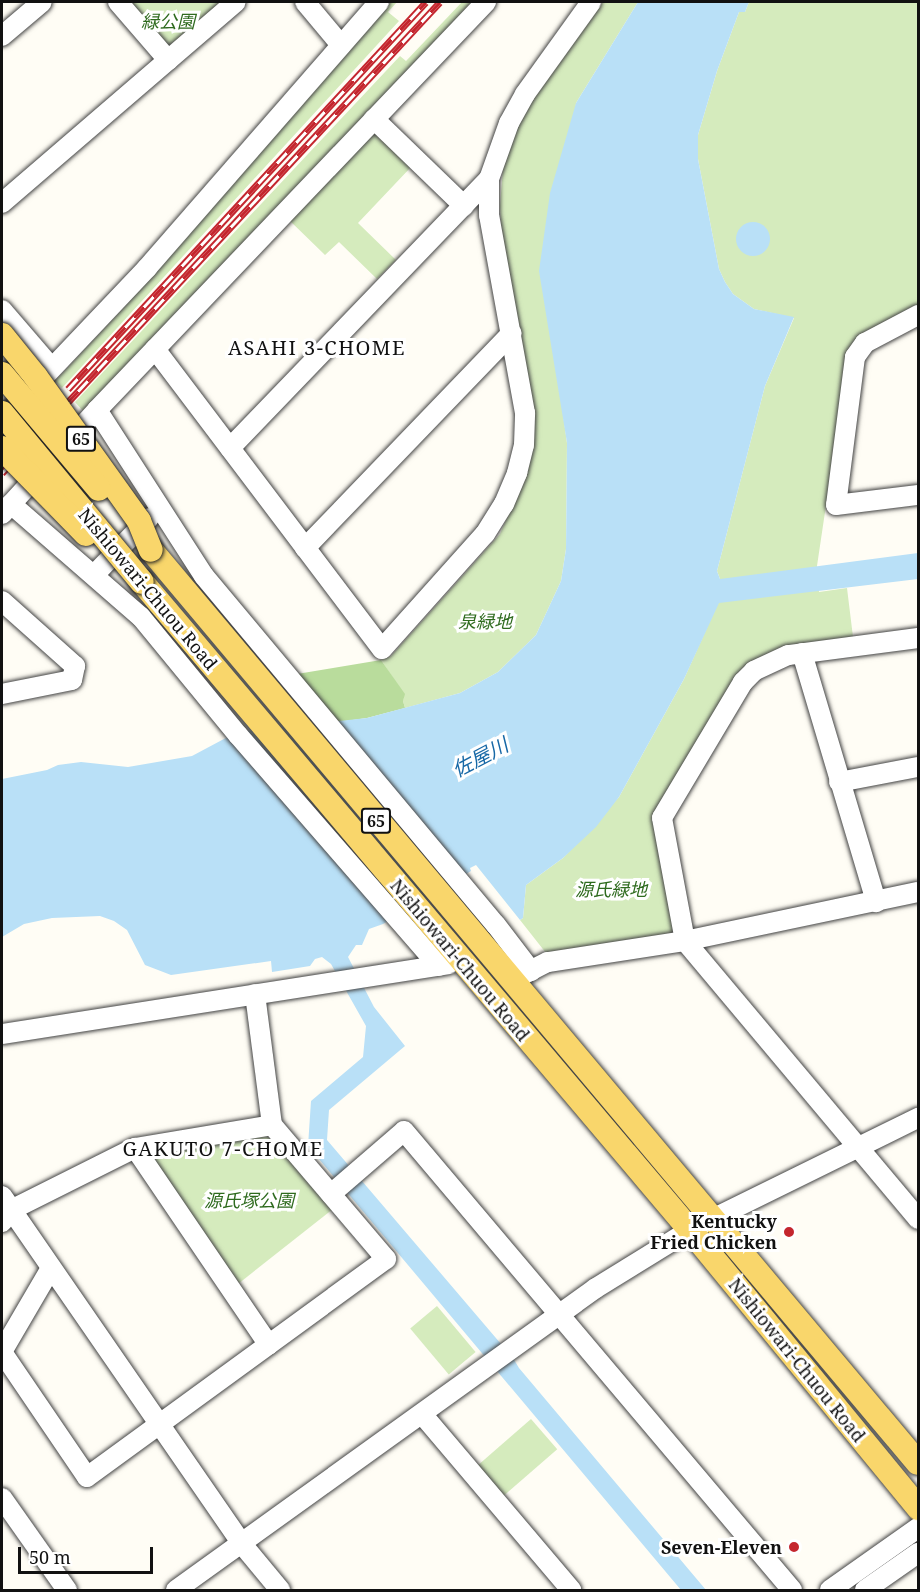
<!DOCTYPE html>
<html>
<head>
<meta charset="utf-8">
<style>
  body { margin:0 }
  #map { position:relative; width:920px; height:1592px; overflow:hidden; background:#fffdf5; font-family:"Noto Serif","Noto Sans JP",serif }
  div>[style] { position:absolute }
  .green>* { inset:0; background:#d5ebbd; transform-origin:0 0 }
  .forest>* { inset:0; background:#b9dc9c }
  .water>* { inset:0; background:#b9e0f7 }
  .round { border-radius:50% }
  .roads { filter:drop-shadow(0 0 2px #444) drop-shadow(0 0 2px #444) }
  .minor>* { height:20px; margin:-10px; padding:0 10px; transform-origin:10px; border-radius:10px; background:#fff }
  .major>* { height:24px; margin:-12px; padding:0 12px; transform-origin:12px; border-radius:12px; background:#f9d66b }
  .rail>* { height:7px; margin-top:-3.5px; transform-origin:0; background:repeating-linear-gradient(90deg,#fff 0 14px,#c4262e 0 28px); box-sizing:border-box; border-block:2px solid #c4262e }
  .bridges { filter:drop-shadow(0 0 2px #222) drop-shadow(0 0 2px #222) }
  .major-bridge>* { height:24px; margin:-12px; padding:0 12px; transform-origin:12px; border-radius:12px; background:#f9d66b }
  .dots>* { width:16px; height:16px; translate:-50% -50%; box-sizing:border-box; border:3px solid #fff; border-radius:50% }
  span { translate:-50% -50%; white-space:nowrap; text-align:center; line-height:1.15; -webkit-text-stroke:6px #fff; paint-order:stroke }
  .shield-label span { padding:2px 4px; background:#fff; border:2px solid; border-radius:4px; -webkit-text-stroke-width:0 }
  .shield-label { font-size:16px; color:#111; font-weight:700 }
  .park-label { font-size:18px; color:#2f6b1f; font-style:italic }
  .street-label { font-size:18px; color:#111 }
  .poi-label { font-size:18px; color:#111; font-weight:700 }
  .right { translate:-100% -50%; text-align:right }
  .neighbourhood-label { font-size:20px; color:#111; letter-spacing:1.5px }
  .water-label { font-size:20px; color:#1768a6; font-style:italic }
  .frame { position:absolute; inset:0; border:3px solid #111; pointer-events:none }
  .scale { position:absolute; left:18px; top:1547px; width:135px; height:27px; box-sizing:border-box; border:3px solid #111; border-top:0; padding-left:8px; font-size:18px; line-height:21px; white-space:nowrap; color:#111; -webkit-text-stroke:4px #fff; paint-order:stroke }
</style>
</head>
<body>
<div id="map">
  <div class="green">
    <div style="clip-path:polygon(128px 2px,222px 2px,169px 46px,162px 44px)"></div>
    <div style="clip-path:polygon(391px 2px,397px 2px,388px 12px,399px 21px,62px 388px,55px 381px,129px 302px)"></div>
    <div style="clip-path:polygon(462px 2px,472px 2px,83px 411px,75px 402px,400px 56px,406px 61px)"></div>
    <div style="clip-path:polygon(603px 2px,638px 2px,576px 103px,559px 385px,567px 443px,566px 549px,561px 581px,536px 635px,498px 672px,460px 693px,405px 708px,403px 701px,404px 694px,381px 660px,391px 656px,500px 534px,525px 476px,502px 247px,500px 206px,503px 168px,517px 124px,533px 95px)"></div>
    <div style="clip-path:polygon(749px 2px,918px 2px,918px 305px,876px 327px,848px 357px,817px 566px,819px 592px,847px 588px,853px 637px,788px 646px,749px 665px,653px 818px,675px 928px,670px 936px,546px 953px,520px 920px,523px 918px,526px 885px,563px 858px,619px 797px,684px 679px,718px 603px,720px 579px,717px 571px,765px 386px,794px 318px,754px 309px,733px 294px,725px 282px,719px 269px,698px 159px,698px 135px,717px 71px,739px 12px,745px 12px)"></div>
    <div style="clip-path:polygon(372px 133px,377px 133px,412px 166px,358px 223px,396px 260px,377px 279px,339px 242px,325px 255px,287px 218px)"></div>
    <div style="clip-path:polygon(263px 1135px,275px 1140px,333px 1209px,238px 1284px,150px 1159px,155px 1151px)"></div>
    <div style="left:437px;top:1306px;width:60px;height:35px;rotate:50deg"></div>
    <div style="left:531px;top:1419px;width:40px;height:73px;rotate:49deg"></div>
  </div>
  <div class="forest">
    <div style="clip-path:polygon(381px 660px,405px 694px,403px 701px,405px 708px,367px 718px,338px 722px,297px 674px)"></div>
  </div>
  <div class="water">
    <div style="clip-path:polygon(638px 2px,749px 2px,745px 12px,739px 12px,717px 71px,698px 135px,698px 159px,719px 269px,725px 282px,733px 294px,754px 309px,794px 317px,765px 386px,717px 571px,720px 579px,918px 553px,918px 579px,719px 603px,684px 679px,619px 797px,596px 827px,563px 858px,526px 885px,523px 918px,520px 920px,476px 865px,470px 868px,471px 871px,383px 924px,369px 929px,362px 945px,356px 945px,348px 957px,374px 1007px,405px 1046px,329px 1110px,327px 1140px,513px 1358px,519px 1368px,706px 1590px,681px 1590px,308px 1146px,311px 1101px,363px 1057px,366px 1026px,331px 964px,322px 957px,315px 959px,310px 966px,272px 972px,271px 961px,171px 975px,145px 965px,127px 930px,114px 921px,100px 916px,52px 918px,24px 924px,2px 937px,2px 779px,47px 770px,58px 765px,81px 762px,128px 767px,192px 756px,237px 732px,367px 718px,460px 693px,498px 672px,536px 635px,561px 581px,566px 549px,567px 443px,539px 271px,550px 193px,576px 103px)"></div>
    <div class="round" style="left:736px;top:222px;width:34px;height:34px"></div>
  </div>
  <div class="roads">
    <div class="minor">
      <div style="left:118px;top:2px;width:77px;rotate:49.2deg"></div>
      <div style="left:305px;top:2px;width:56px;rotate:50.1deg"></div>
      <div style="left:2px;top:36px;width:52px;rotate:-40.4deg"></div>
      <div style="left:374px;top:119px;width:125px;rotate:44deg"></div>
      <div style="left:2px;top:203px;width:308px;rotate:-40.7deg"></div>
      <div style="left:2px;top:310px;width:75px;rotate:49.3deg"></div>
      <div style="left:918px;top:315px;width:60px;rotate:152.2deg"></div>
      <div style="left:865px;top:343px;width:17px;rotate:126deg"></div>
      <div style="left:855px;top:357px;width:149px;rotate:97.3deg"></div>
      <div style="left:836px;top:505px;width:83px;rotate:-7deg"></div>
      <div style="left:155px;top:349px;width:376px;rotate:52.9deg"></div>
      <div style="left:382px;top:649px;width:154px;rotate:-48.2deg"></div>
      <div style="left:485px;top:534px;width:36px;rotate:-58deg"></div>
      <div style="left:504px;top:504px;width:34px;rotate:-67deg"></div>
      <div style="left:517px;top:473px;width:29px;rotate:-76deg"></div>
      <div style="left:524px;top:445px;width:32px;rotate:-88deg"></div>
      <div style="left:525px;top:413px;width:201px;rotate:-100.3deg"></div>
      <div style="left:489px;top:215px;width:36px;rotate:-90deg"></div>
      <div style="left:489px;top:179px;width:59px;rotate:-70.3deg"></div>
      <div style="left:509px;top:123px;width:33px;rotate:-61deg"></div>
      <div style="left:525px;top:94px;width:113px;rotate:-54.3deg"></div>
      <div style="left:97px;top:410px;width:197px;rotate:57.2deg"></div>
      <div style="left:204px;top:576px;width:455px;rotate:50.1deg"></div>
      <div style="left:496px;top:925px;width:58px;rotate:52.7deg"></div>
      <div style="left:2px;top:421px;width:211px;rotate:-46.5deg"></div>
      <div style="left:147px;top:268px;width:353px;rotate:-48.9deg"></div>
      <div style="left:230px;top:448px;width:373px;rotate:-46.1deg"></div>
      <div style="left:11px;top:504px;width:172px;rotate:41deg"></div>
      <div style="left:141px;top:617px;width:153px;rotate:50.6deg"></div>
      <div style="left:238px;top:735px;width:306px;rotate:49deg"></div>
      <div style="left:2px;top:514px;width:141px;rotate:-47.6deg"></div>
      <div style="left:97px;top:410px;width:564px;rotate:-46.37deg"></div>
      <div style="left:305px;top:548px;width:298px;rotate:-46.1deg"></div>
      <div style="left:94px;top:575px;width:79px;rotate:-46deg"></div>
      <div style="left:2px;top:601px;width:98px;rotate:41.7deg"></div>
      <div style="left:75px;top:666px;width:14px;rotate:102deg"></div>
      <div style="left:72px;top:680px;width:71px;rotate:168.7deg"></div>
      <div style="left:918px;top:638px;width:131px;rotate:172.5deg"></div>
      <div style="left:788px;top:655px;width:38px;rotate:155deg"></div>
      <div style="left:754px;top:671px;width:16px;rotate:135deg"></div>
      <div style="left:743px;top:682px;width:158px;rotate:120.8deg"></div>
      <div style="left:662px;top:818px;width:125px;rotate:79.4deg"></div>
      <div style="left:685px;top:941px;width:363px;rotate:50deg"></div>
      <div style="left:802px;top:653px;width:260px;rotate:73.4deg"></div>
      <div style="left:839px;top:782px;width:80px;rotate:-10.8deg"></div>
      <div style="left:520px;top:976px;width:31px;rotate:-27deg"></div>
      <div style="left:548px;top:962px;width:139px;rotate:-8.7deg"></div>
      <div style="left:685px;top:941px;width:238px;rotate:-11.9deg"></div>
      <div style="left:2px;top:1034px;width:452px;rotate:-8.9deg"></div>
      <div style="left:135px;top:1148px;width:238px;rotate:55.8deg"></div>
      <div style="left:331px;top:1194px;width:96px;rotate:-40.8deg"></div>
      <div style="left:404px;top:1131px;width:601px;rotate:49.79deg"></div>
      <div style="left:2px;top:1196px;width:423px;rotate:55.4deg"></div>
      <div style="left:242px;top:1544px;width:60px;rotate:50.4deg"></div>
      <div style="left:2px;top:1222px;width:15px;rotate:-53deg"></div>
      <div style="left:11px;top:1210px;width:139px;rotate:-26.6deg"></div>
      <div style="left:135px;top:1148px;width:139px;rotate:-9.5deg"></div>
      <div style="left:51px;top:1268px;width:97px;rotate:120.3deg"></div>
      <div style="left:2px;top:1352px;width:151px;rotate:55.8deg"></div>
      <div style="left:87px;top:1477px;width:370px;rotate:-36.1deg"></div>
      <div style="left:386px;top:1259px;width:176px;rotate:-130.4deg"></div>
      <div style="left:272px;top:1125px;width:132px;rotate:-97.4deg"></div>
      <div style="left:422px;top:1414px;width:231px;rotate:49.7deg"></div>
      <div style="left:2px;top:1498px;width:113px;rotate:54.8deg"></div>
      <div style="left:176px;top:1590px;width:517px;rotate:-35.72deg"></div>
      <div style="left:596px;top:1288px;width:110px;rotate:-31.7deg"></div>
      <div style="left:690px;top:1230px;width:254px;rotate:-26.2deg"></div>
      <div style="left:830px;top:1590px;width:108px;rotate:-35.2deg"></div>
      <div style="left:865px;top:1590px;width:65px;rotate:-34.9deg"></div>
    </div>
    <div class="major">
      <div style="left:151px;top:550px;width:1192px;rotate:49.97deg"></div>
      <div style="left:142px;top:582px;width:849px;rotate:49.78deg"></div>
      <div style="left:690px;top:1230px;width:360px;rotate:50.6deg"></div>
    </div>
  </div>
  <div class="rail">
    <div style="left:68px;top:389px;width:527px;rotate:-47.23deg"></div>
    <div style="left:2px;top:473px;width:643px;rotate:-47.08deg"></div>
  </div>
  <div class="bridges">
    <div class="major-bridge">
      <div style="left:2px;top:335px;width:54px;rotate:51deg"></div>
      <div style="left:36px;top:377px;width:177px;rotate:54.4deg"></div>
      <div style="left:139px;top:521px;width:31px;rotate:68deg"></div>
      <div style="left:2px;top:374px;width:150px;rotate:49.9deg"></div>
      <div style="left:2px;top:413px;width:219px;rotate:50.4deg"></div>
      <div style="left:2px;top:448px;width:120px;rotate:45.7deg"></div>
    </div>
  </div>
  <div class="dots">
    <div style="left:789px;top:1232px;background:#c4262e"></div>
    <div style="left:794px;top:1547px;background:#c4262e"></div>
  </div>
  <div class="shield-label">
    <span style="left:81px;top:439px">65</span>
    <span style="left:376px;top:821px">65</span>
  </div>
  <div class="park-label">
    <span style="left:168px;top:21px">緑公園</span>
    <span style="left:485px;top:621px">泉緑地</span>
    <span style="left:611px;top:889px">源氏緑地</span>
    <span style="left:249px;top:1200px">源氏塚公園</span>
  </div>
  <div class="street-label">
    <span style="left:148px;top:589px;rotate:50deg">Nishiowari-Chuou Road</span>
    <span style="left:460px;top:960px;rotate:50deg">Nishiowari-Chuou Road</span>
    <span style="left:797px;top:1360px;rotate:51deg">Nishiowari-Chuou Road</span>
  </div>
  <div class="poi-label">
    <span class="right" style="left:777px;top:1232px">Kentucky<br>Fried Chicken</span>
    <span class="right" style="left:782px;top:1547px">Seven-Eleven</span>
  </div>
  <div class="neighbourhood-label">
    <span style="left:317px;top:347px">ASAHI 3-CHOME</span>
    <span style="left:223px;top:1148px">GAKUTO 7-CHOME</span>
  </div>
  <div class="water-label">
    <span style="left:480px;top:757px;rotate:-28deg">佐屋川</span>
  </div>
  <div class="frame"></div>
  <div class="scale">50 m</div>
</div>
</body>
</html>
